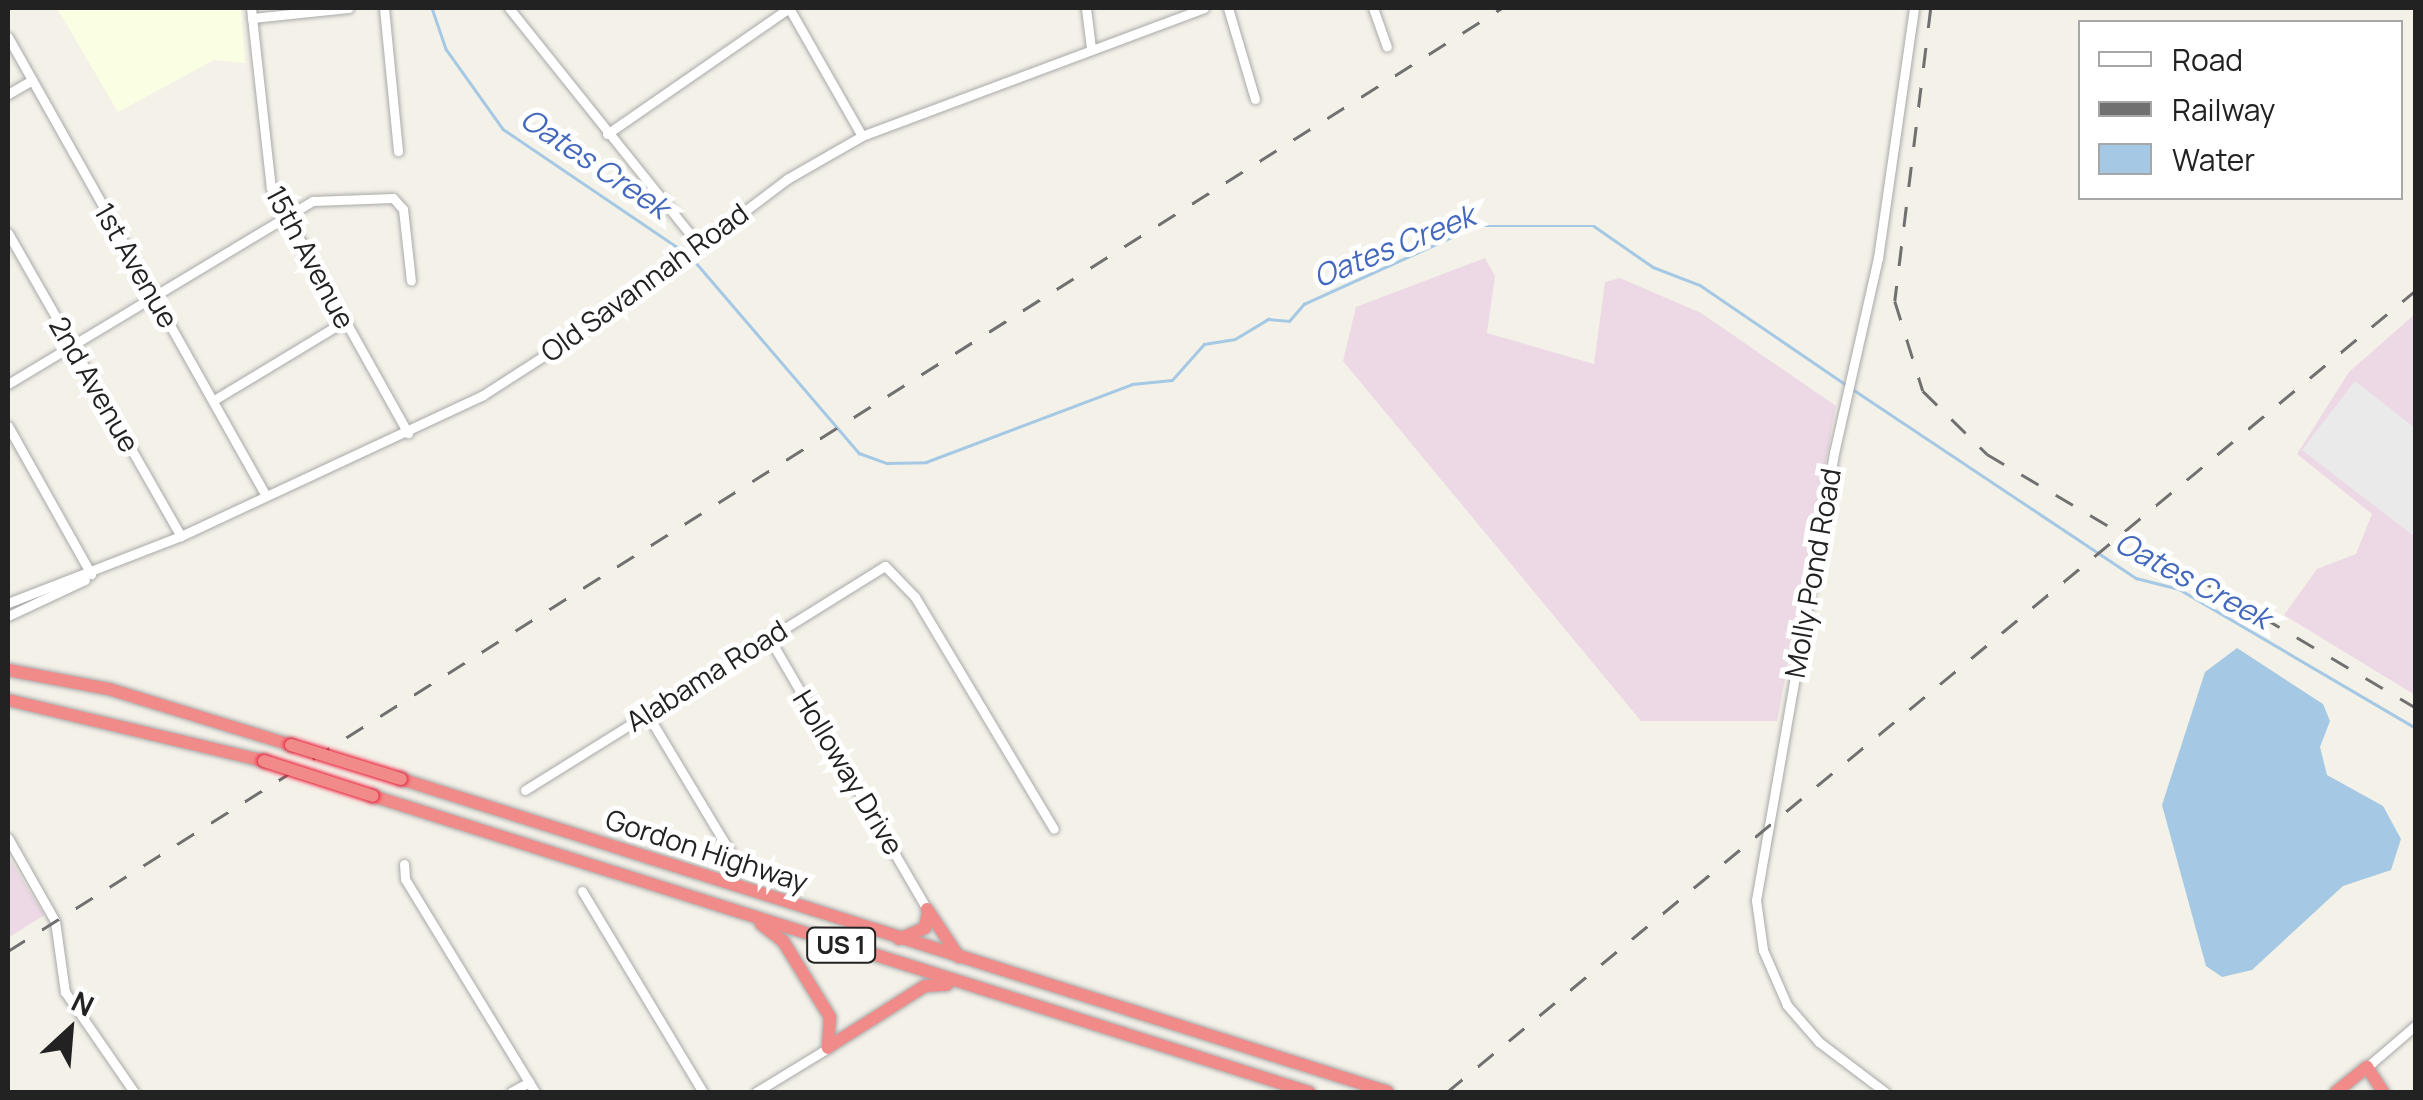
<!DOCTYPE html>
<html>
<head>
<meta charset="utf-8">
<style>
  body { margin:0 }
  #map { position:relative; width:2423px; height:1100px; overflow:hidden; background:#f3f1e8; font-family:Manrope,sans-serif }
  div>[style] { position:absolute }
  .industrial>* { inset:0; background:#ecd9e5 }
  .education>* { inset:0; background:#faffe4 }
  .parking>* { inset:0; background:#eaeaea }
  .water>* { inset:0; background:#a5c9e4 }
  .stream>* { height:2.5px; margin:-1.25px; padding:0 1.25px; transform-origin:1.25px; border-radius:1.25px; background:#a5c9e4 }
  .roads { filter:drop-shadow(0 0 2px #a9a9a9) drop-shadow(0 0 2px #a9a9a9) }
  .minor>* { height:9px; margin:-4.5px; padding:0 4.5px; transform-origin:4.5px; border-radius:4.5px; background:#fff }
  .highway>* { height:12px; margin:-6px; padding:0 6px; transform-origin:6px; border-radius:6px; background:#f08b89 }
  .rail>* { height:2.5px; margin-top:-1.25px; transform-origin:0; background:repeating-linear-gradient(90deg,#707070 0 20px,transparent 0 40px) }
  .bridges { filter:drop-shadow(0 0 2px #ec1937) drop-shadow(0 0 2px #ec1937) }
  .highway-bridge>* { height:12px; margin:-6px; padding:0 6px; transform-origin:6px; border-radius:6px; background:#f08b89 }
  span { translate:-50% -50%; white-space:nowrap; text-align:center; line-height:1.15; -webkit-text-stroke:10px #fff; paint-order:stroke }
  .shield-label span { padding:2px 8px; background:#fff; border:2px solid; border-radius:8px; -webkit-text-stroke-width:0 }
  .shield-label { font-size:25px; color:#222; font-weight:700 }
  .street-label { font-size:28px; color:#222 }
  .water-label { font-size:30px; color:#4368bc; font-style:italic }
  .frame { position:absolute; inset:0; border:10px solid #222; pointer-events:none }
  .legend { position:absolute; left:2078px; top:20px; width:325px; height:180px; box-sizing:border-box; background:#fff; border:2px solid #a7a7a7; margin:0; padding:12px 18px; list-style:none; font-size:30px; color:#222 }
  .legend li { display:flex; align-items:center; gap:20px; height:50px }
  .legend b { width:50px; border:2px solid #a7a7a7 }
  .north { position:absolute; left:20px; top:980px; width:100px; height:100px; -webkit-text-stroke:8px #fff; paint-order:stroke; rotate:26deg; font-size:28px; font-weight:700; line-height:40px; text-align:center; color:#222 }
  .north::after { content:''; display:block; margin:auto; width:35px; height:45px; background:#222; clip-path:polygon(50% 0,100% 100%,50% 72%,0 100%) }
</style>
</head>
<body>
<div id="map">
  <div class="industrial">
    <div style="clip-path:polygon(1485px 258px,1495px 276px,1487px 333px,1594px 364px,1605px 282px,1620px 278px,1701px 313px,1836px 406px,1777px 721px,1641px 721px,1343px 361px,1356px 307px)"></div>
    <div style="clip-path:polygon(2415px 314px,2415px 695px,2284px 615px,2317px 569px,2356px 554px,2372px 514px,2297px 454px,2349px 372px)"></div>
    <div style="clip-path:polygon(8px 856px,44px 915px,8px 938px)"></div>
  </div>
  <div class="education">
    <div style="clip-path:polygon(57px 8px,241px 8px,245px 63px,214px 60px,118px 112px)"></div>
  </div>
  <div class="parking">
    <div style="clip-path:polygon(2355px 381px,2415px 428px,2415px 537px,2302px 450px)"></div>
  </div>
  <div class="water">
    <div style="clip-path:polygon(2237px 648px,2323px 704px,2330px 721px,2320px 747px,2327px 775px,2383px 806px,2401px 839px,2391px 870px,2343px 886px,2252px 970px,2222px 977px,2206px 966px,2162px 805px,2205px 672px)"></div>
  </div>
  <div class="stream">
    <div style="left:432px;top:8px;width:43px;rotate:71.1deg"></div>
    <div style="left:446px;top:49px;width:98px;rotate:54.5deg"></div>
    <div style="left:503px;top:129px;width:221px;rotate:34.1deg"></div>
    <div style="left:692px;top:258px;width:257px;rotate:49.4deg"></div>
    <div style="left:859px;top:453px;width:30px;rotate:20deg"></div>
    <div style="left:887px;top:463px;width:39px;rotate:-1deg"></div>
    <div style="left:926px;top:462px;width:220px;rotate:-20.7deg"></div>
    <div style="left:1132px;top:384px;width:40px;rotate:-5.7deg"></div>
    <div style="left:1172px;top:380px;width:48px;rotate:-48.4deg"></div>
    <div style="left:1204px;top:344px;width:31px;rotate:-9deg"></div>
    <div style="left:1235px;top:339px;width:39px;rotate:-31deg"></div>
    <div style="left:1268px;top:319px;width:21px;rotate:5deg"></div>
    <div style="left:1289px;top:321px;width:23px;rotate:-49deg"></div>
    <div style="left:1304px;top:304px;width:189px;rotate:-24.4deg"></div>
    <div style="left:1476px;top:226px;width:118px"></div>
    <div style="left:1594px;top:226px;width:72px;rotate:34.8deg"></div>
    <div style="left:1653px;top:267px;width:50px;rotate:21deg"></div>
    <div style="left:1700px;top:285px;width:176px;rotate:34.3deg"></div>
    <div style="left:1851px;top:388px;width:343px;rotate:33.7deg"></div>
    <div style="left:2136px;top:578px;width:44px;rotate:14.3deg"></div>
    <div style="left:2179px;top:589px;width:275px;rotate:30.4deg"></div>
  </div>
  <div class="roads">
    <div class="minor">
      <div style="left:251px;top:8px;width:181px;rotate:83.7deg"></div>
      <div style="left:271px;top:188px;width:281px;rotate:60.8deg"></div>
      <div style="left:384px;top:8px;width:144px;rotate:84.4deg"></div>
      <div style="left:509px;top:8px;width:302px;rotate:51.3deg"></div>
      <div style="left:1086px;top:8px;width:40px;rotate:82.9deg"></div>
      <div style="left:1228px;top:8px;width:95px;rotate:73.5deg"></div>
      <div style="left:1373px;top:8px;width:41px;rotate:70.3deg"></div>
      <div style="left:252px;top:18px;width:97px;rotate:-5.9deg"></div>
      <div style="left:8px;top:37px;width:524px;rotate:60.65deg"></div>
      <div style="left:8px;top:94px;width:28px;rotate:-30deg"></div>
      <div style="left:607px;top:134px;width:221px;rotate:-34.7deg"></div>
      <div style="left:789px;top:8px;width:147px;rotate:60.3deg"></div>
      <div style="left:8px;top:233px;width:349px;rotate:60.3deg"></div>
      <div style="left:8px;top:384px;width:356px;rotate:-31deg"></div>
      <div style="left:313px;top:201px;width:80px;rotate:-2.1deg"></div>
      <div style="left:393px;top:198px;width:15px;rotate:48deg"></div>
      <div style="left:403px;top:209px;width:72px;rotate:83.7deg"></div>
      <div style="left:214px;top:400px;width:153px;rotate:-31.1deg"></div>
      <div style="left:8px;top:426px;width:170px;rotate:60.7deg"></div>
      <div style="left:8px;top:603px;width:186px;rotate:-21.2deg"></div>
      <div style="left:181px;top:536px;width:333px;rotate:-25deg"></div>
      <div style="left:483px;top:395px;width:151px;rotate:-32.8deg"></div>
      <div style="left:610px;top:313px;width:222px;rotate:-37.1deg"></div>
      <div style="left:787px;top:179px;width:86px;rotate:-29.8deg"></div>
      <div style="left:862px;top:136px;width:365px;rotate:-20.5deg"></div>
      <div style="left:8px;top:616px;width:85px;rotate:-25.1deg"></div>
      <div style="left:768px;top:636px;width:316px;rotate:59.8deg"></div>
      <div style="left:646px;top:712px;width:167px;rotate:59deg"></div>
      <div style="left:732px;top:855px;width:28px;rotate:86deg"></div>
      <div style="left:525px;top:790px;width:424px;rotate:-31.9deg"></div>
      <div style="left:885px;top:566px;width:43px;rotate:45.9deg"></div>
      <div style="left:915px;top:597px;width:270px;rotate:59.1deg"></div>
      <div style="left:8px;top:838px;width:95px;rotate:60.5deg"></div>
      <div style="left:55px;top:921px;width:72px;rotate:82deg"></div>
      <div style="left:65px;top:992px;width:121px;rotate:55.4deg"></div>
      <div style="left:404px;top:864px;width:15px;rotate:86deg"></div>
      <div style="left:405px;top:879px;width:250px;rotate:58.6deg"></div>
      <div style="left:582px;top:891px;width:235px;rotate:59deg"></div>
      <div style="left:2367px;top:1067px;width:65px;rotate:-40.6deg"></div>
      <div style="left:511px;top:1092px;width:21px;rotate:-29deg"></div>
      <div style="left:756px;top:1092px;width:84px;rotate:-31.4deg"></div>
      <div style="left:1885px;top:1092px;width:83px;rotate:-142.9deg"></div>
      <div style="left:1819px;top:1042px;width:49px;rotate:-130.9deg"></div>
      <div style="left:1787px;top:1005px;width:60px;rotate:-113.6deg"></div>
      <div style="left:1763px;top:950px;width:50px;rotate:-98deg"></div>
      <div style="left:1756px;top:900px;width:454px;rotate:-80.1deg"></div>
      <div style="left:1834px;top:453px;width:200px;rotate:-77.3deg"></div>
      <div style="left:1878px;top:258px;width:253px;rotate:-81.8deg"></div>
    </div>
    <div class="highway">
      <div style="left:8px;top:670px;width:103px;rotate:10.7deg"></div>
      <div style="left:109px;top:689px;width:190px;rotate:17.1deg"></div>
      <div style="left:8px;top:700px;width:263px;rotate:13.4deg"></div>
      <div style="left:401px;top:779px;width:1035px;rotate:17.59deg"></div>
      <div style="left:373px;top:796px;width:982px;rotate:17.55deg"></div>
      <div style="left:927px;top:909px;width:58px;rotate:56.3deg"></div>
      <div style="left:761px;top:924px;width:28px;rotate:38deg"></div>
      <div style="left:783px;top:941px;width:89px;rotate:58.3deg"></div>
      <div style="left:830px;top:1017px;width:31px;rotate:94deg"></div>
      <div style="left:899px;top:939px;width:28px;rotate:-23deg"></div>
      <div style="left:925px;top:928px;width:16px;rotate:-79deg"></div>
      <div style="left:830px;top:1046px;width:112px;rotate:-32.3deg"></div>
      <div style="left:925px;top:986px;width:22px;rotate:-3deg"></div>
      <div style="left:2336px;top:1092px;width:40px;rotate:-39deg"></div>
      <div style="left:2367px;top:1067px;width:30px;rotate:57deg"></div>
    </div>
  </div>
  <div class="rail">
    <div style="left:1931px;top:8px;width:295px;rotate:97deg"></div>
    <div style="left:1895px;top:301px;width:94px;rotate:72.7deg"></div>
    <div style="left:1923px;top:391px;width:90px;rotate:44.5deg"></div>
    <div style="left:1987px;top:454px;width:499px;rotate:30.6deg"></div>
    <div style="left:8px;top:951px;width:1767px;rotate:-32.26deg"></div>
    <div style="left:1447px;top:1092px;width:1258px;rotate:-39.61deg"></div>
  </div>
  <div class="bridges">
    <div class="highway-bridge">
      <div style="left:291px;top:745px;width:115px;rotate:17.2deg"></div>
      <div style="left:264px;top:761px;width:114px;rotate:17.8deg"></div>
    </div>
  </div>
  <div class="shield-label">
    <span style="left:841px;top:945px">US 1</span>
  </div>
  <div class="street-label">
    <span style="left:311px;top:257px;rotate:62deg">15th Avenue</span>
    <span style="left:137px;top:265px;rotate:60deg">1st Avenue</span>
    <span style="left:644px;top:282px;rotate:-36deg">Old Savannah Road</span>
    <span style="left:95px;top:384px;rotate:60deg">2nd Avenue</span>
    <span style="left:1812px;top:573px;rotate:-80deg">Molly Pond Road</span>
    <span style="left:706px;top:675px;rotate:-32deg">Alabama Road</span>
    <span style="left:849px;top:772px;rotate:59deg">Holloway Drive</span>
    <span style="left:707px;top:850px;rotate:18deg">Gordon Highway</span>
  </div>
  <div class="water-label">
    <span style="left:595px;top:163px;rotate:34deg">Oates Creek</span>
    <span style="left:1394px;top:246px;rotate:-22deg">Oates Creek</span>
    <span style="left:2193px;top:580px;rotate:28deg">Oates Creek</span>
  </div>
  <div class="frame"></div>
  <ul class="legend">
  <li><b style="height:12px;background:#fff"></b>Road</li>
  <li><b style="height:12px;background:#707070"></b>Railway</li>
  <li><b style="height:28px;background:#a5c9e4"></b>Water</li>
  </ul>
  <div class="north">N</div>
</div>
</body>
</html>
